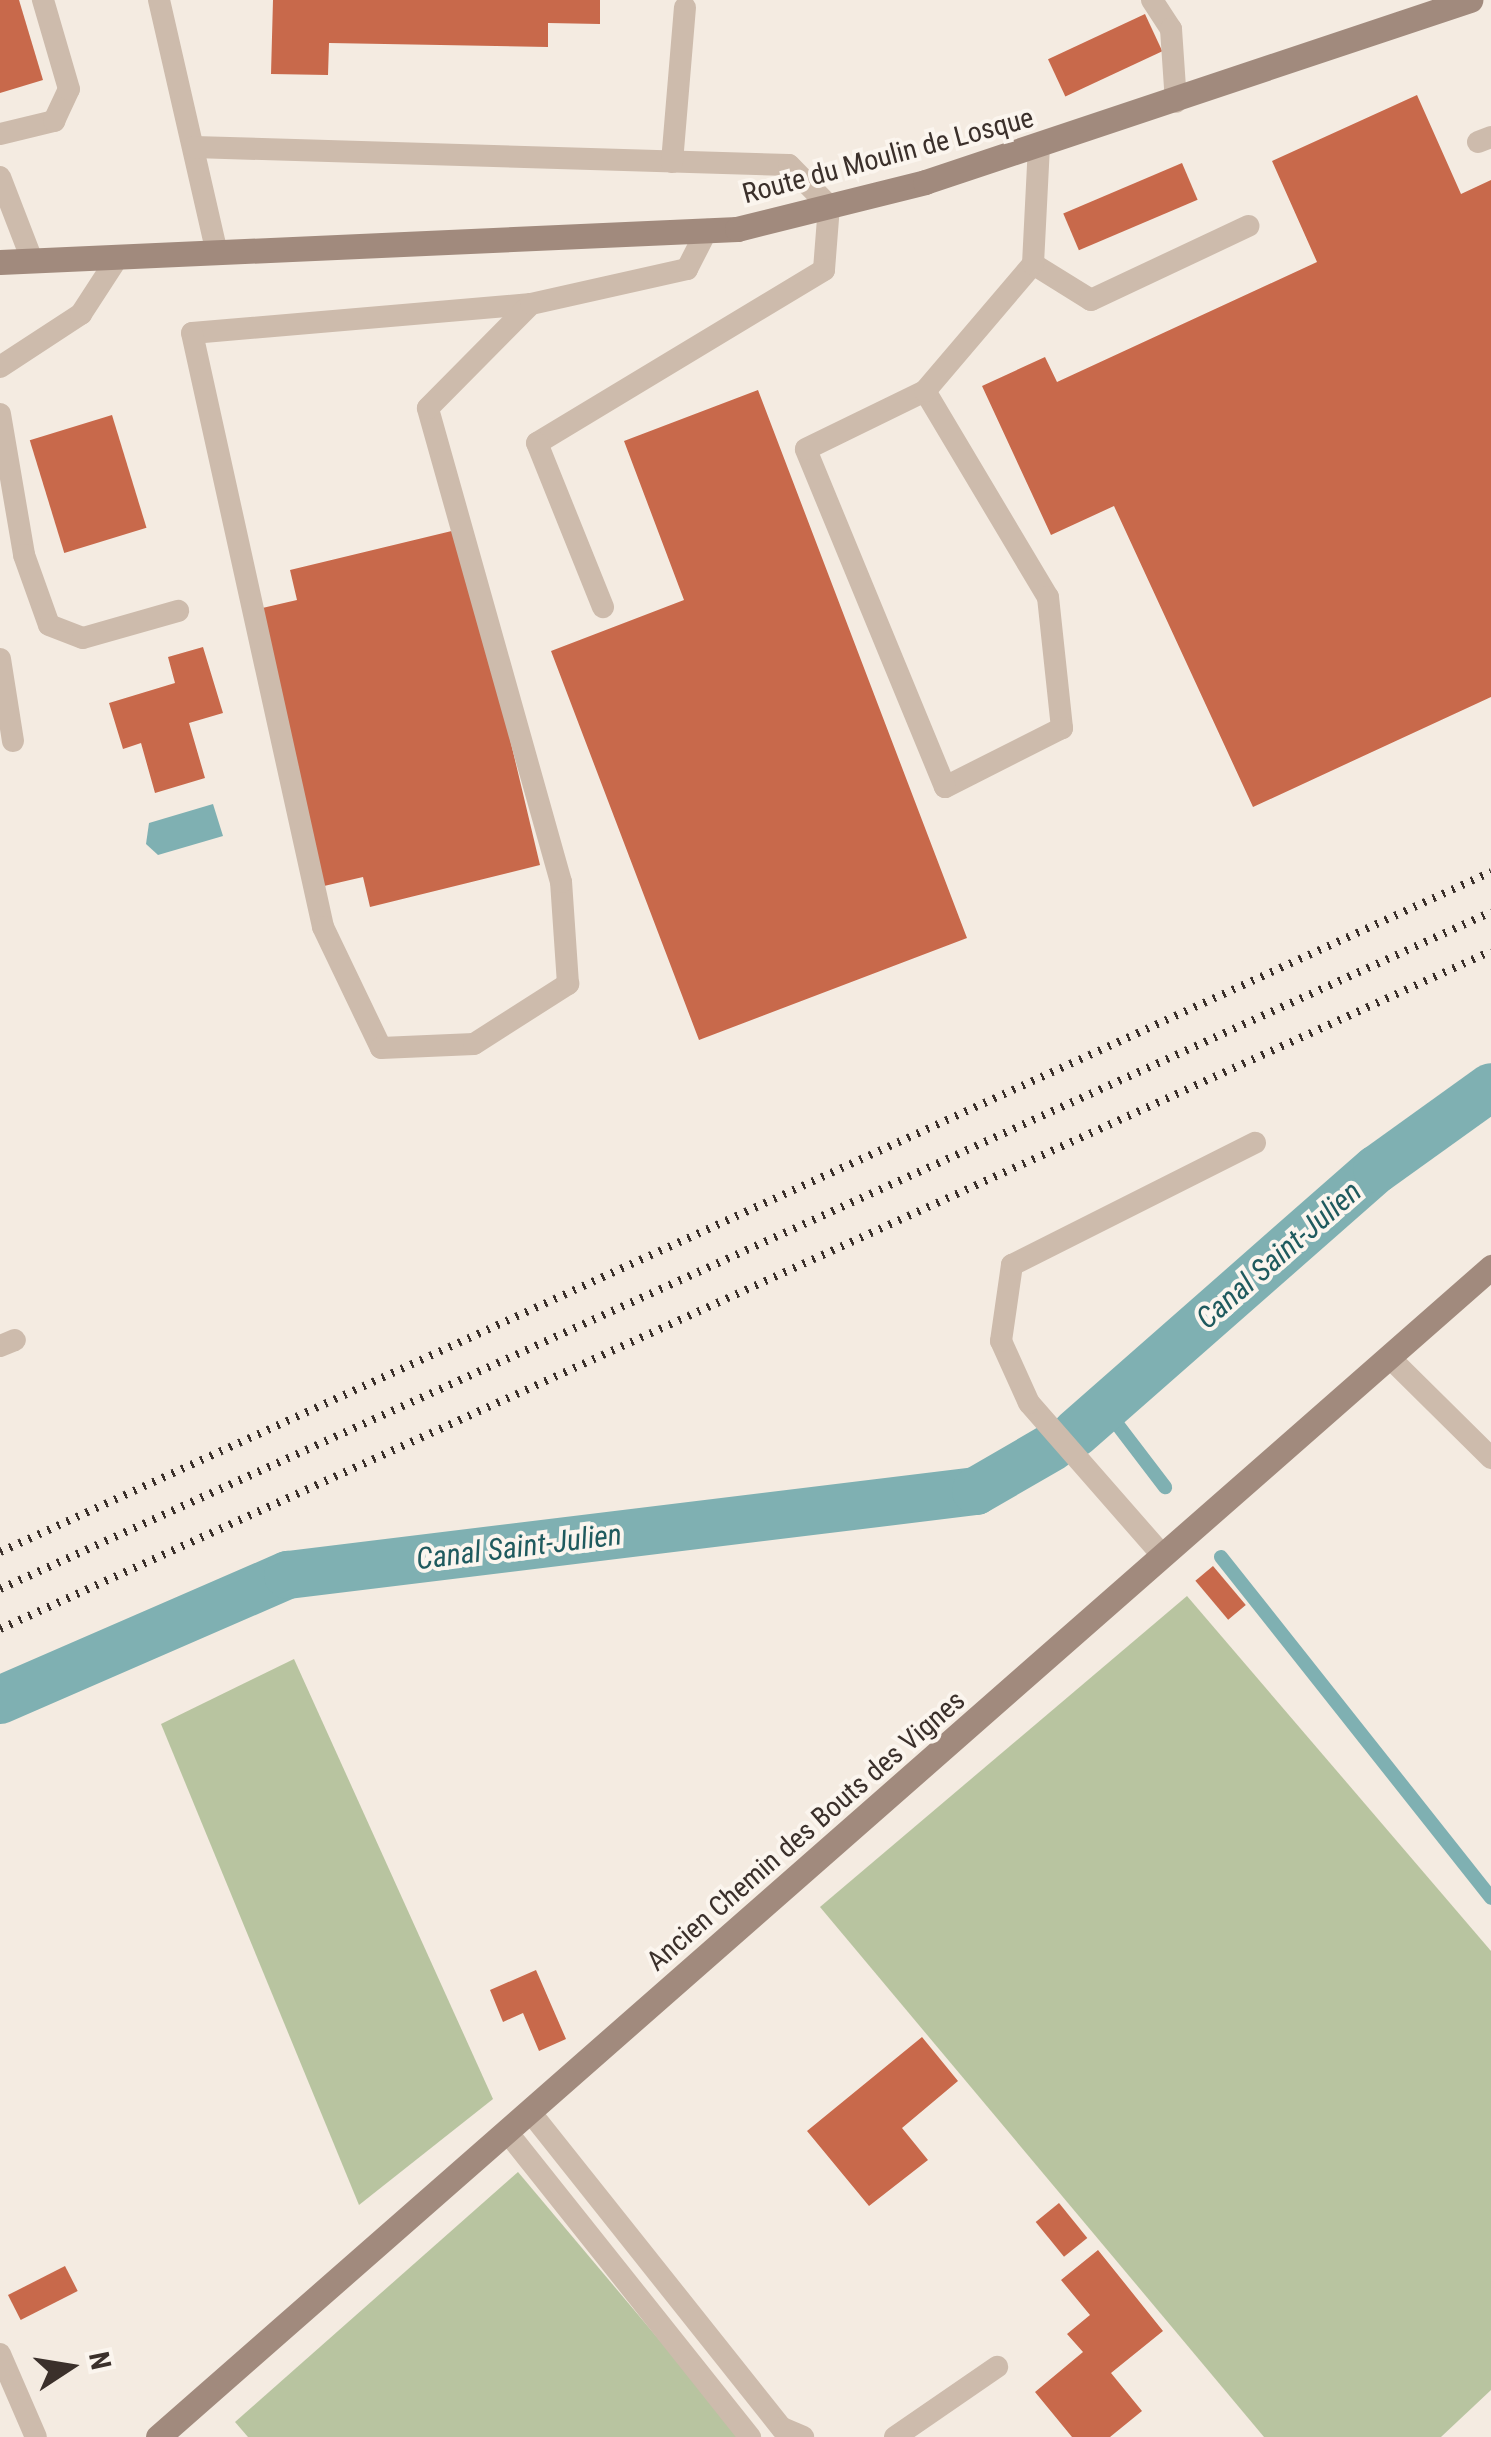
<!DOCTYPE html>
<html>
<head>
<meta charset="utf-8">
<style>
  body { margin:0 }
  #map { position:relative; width:1491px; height:2437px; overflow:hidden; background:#f4ebe1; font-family:"Roboto Condensed",sans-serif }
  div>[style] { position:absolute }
  .green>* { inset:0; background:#b8c4a0 }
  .water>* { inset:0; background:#7fb0b2 }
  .stream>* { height:14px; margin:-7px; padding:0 7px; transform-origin:7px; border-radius:7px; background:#7fb0b2 }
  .canal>* { height:48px; margin:-24px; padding:0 24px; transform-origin:24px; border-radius:24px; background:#7fb0b2 }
  .building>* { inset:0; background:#c8694b; transform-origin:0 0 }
  .lane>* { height:22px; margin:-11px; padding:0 11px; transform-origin:11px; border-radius:11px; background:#cdbbac }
  .secondary>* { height:25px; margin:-12.5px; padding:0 12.5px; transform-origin:12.5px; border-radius:12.5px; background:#a18a7d }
  .rail>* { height:8px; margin-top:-4px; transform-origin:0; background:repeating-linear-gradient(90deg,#3b302b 0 2.5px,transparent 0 10.5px) }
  span { translate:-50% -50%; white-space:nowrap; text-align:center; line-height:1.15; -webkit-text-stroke:8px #fbf5ee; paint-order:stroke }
  .street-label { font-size:28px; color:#3b302b }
  .water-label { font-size:30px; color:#1f5a5e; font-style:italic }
  .north { position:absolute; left:20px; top:2317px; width:100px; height:100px; -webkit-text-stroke:8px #fbf5ee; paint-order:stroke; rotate:78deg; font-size:28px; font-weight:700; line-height:40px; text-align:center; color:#3b302b }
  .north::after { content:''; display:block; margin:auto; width:35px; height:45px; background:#3b302b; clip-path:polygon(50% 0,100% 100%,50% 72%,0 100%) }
</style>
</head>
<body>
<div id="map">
  <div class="green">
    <div style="clip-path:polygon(1187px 1596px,1491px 1951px,1491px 2390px,1441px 2437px,1264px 2437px,820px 1907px)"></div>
    <div style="clip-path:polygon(294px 1659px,493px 2099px,359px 2205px,161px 1724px)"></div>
    <div style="clip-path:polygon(518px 2172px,741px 2437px,248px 2437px,235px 2422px)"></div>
  </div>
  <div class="water">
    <div style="clip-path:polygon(213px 804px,223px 836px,158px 855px,146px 844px,149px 823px)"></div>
  </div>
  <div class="stream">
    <div style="left:1104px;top:1407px;width:101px;rotate:52.7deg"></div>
    <div style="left:1221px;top:1557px;width:435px;rotate:51.6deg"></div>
  </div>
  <div class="canal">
    <div style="left:1076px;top:1433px;width:400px;rotate:-41.3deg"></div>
    <div style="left:1377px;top:1169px;width:140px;rotate:-35.7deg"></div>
    <div style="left:0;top:1700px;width:314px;rotate:-23.5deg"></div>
    <div style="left:288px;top:1575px;width:693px;rotate:-6.96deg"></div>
    <div style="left:976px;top:1491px;width:88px;rotate:-30.1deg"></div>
  </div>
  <div class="building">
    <div style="clip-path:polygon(0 0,19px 0,43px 80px,0 93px)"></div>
    <div style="clip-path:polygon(273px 0,600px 0,600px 24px,548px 23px,548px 47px,329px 43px,328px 75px,271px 74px)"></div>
    <div style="left:1145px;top:14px;width:41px;height:107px;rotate:65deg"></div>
    <div style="clip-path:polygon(1417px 95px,1461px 194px,1491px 180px,1491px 697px,1253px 807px,1114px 506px,1051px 535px,982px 386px,1045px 357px,1057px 382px,1317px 262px,1272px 161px)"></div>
    <div style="left:1182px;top:163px;width:40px;height:129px;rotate:67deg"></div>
    <div style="clip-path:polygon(758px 390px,967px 938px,699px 1040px,551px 651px,684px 600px,624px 441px)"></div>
    <div style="left:112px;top:415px;width:118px;height:86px;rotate:73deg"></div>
    <div style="clip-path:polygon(460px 529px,540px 865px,370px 907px,363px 877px,324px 886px,258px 609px,297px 600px,290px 570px)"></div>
    <div style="clip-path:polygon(203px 647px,223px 713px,189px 723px,205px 778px,155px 793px,141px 743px,123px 749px,109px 703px,175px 683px,168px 657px)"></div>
    <div style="left:1213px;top:1566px;width:51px;height:23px;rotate:50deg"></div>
    <div style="clip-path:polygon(536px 1970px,566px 2039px,539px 2051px,523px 2013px,503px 2022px,490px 1990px)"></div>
    <div style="clip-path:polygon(922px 2037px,958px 2081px,902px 2128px,928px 2160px,869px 2206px,807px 2131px)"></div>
    <div style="left:1059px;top:2203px;width:45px;height:30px;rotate:51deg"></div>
    <div style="clip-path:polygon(1098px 2250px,1163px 2331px,1111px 2373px,1142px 2411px,1110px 2437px,1072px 2437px,1035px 2392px,1083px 2352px,1067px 2334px,1090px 2315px,1061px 2280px)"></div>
    <div style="left:65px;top:2266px;width:28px;height:64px;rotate:63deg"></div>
  </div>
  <div class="lane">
    <div style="left:159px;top:0;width:260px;rotate:77.1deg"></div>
    <div style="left:1152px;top:0;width:35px;rotate:57deg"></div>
    <div style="left:1171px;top:29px;width:73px;rotate:86.1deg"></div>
    <div style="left:0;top:134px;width:56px;rotate:-13.5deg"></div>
    <div style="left:54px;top:121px;width:35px;rotate:-65deg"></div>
    <div style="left:69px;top:89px;width:93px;rotate:-106.3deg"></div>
    <div style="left:1478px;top:142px;width:14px;rotate:-21deg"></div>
    <div style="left:194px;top:147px;width:595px;rotate:1.73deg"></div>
    <div style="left:789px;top:165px;width:57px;rotate:45.7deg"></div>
    <div style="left:829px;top:206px;width:64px;rotate:94.5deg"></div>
    <div style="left:824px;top:270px;width:335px;rotate:148.9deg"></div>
    <div style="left:537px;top:443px;width:177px;rotate:68.1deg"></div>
    <div style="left:672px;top:162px;width:155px;rotate:-85.2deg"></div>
    <div style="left:0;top:177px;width:89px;rotate:68.9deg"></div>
    <div style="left:1033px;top:264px;width:68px;rotate:31.8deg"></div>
    <div style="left:1091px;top:300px;width:174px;rotate:-25.2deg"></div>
    <div style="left:531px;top:304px;width:340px;rotate:175.1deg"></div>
    <div style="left:192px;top:333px;width:608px;rotate:77.56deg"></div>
    <div style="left:323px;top:927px;width:134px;rotate:64.4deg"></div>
    <div style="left:381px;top:1048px;width:93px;rotate:-2.5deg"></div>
    <div style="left:474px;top:1044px;width:112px;rotate:-32.6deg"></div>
    <div style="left:568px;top:984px;width:102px;rotate:-93.9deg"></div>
    <div style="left:561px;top:882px;width:492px;rotate:-105.7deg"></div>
    <div style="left:428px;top:408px;width:146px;rotate:-45.3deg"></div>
    <div style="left:531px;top:304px;width:160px;rotate:-12.6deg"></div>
    <div style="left:687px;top:269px;width:44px;rotate:-62.9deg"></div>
    <div style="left:0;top:367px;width:97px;rotate:-33.2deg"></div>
    <div style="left:81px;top:314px;width:68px;rotate:-57deg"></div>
    <div style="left:925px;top:391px;width:240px;rotate:59.2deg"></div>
    <div style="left:1048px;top:597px;width:132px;rotate:83.9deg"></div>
    <div style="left:1062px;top:728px;width:131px;rotate:153.2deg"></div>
    <div style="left:945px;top:787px;width:365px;rotate:-112.4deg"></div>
    <div style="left:806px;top:449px;width:132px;rotate:-26deg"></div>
    <div style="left:925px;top:391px;width:167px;rotate:-49.6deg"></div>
    <div style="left:1033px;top:264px;width:118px;rotate:-87.1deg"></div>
    <div style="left:0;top:414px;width:143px;rotate:80.3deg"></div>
    <div style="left:24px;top:555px;width:74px;rotate:70.3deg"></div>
    <div style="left:49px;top:625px;width:36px;rotate:21deg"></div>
    <div style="left:83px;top:638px;width:99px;rotate:-15.9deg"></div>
    <div style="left:0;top:659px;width:83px;rotate:81deg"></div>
    <div style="left:0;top:1346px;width:16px;rotate:-22deg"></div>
    <div style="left:1389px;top:1357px;width:144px;rotate:44.7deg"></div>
    <div style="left:1163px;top:1556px;width:203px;rotate:-131.2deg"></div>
    <div style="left:1029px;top:1403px;width:68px;rotate:-114.3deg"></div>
    <div style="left:1001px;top:1341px;width:77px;rotate:-81.8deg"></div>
    <div style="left:1012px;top:1265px;width:272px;rotate:-26.7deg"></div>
    <div style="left:531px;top:2113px;width:403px;rotate:51.5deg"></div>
    <div style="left:782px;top:2428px;width:23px;rotate:23deg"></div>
    <div style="left:508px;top:2133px;width:389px;rotate:51.5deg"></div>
    <div style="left:0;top:2354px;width:90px;rotate:66.6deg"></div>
    <div style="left:895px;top:2437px;width:124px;rotate:-34.5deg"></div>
  </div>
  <div class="secondary">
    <div style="left:0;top:262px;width:738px;rotate:-2.56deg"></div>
    <div style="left:737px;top:229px;width:194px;rotate:-14deg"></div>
    <div style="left:925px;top:182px;width:575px;rotate:-18.47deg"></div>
    <div style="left:158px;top:2437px;width:1774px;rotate:-41.27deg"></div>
  </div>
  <div class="rail">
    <div style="left:0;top:1552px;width:1639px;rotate:-24.52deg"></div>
    <div style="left:0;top:1589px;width:1638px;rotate:-24.42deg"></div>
    <div style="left:0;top:1629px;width:1638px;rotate:-24.45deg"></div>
  </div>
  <div class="street-label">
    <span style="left:888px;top:156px;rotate:-15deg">Route du Moulin de Losque</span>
    <span style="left:806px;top:1831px;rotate:-41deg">Ancien Chemin des Bouts des Vignes</span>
  </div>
  <div class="water-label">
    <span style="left:1279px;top:1255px;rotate:-41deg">Canal Saint-Julien</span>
    <span style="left:519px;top:1547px;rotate:-7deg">Canal Saint-Julien</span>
  </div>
  <div class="north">N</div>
</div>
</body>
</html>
